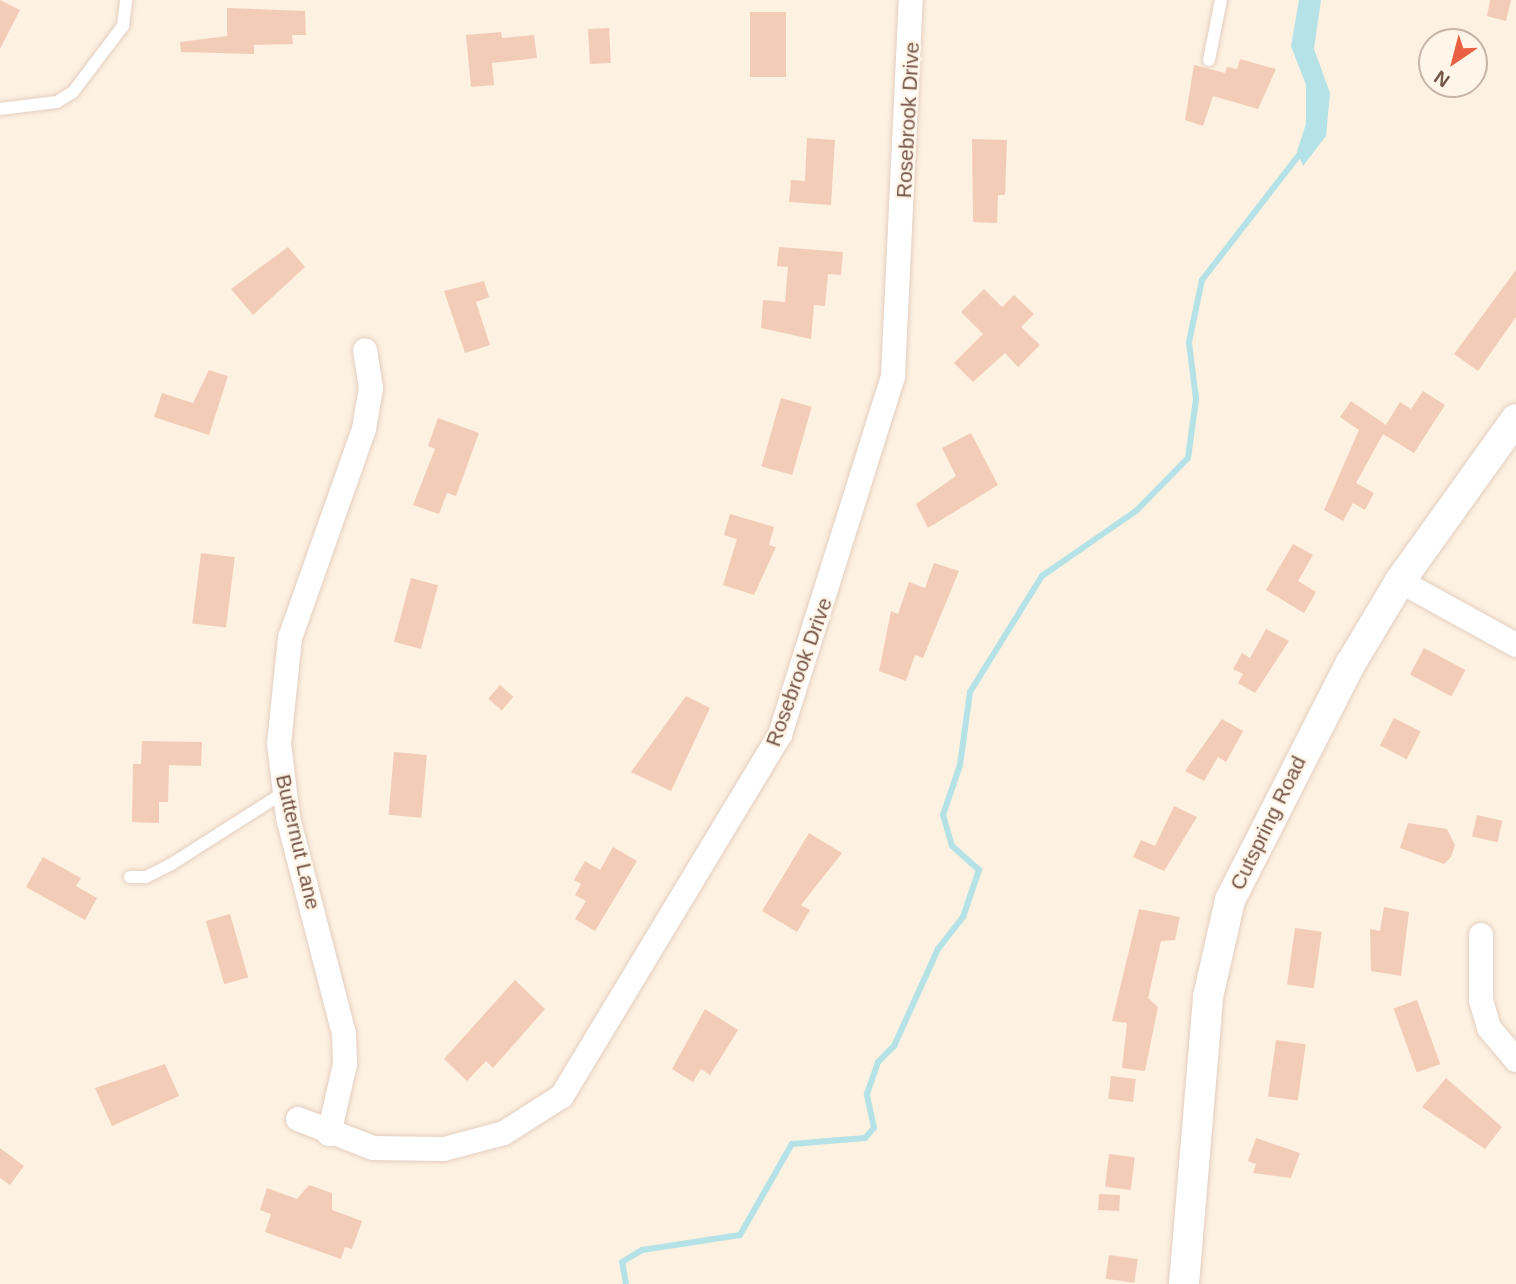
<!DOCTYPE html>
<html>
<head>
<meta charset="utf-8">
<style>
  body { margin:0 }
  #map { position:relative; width:1516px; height:1284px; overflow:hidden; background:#fdf1e1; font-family:Arial,sans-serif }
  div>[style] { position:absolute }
  .water>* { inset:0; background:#b5e2e6 }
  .stream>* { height:6px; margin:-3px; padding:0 3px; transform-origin:3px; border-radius:3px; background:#b5e2e6 }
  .building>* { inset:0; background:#f3ccb8; transform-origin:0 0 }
  .roads { filter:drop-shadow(0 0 2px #e3cec0) drop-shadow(0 0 2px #e3cec0) }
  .service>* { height:12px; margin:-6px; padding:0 6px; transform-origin:6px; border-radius:6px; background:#fff }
  .minor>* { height:24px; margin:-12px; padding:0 12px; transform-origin:12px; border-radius:12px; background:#fff }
  .tertiary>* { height:30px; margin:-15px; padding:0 15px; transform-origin:15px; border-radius:15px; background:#fff }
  span { translate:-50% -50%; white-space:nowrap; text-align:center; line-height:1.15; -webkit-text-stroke:5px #fff5e8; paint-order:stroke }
  .street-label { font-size:21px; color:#745547 }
  .north { position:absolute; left:1418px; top:28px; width:70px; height:70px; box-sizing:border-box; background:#fff5e8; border:2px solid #c7b5a8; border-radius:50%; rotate:215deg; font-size:19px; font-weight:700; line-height:28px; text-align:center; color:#745547 }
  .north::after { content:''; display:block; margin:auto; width:24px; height:32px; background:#ea6043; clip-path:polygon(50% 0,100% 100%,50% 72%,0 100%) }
</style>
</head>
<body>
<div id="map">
  <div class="water">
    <div style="clip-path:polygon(1299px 0,1321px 0,1314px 49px,1330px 93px,1326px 136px,1303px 166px,1297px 151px,1306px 124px,1306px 85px,1291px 46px)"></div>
  </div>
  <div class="stream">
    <div style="left:626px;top:1284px;width:22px;rotate:-100deg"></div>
    <div style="left:622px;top:1262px;width:23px;rotate:-31deg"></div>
    <div style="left:642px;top:1250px;width:99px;rotate:-8.7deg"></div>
    <div style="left:740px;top:1235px;width:105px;rotate:-60.3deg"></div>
    <div style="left:792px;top:1144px;width:73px;rotate:-4.7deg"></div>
    <div style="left:865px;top:1138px;width:13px;rotate:-48deg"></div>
    <div style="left:874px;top:1128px;width:35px;rotate:-102deg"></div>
    <div style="left:867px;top:1094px;width:34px;rotate:-71deg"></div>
    <div style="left:878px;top:1062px;width:23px;rotate:-45deg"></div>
    <div style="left:894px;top:1046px;width:107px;rotate:-65.6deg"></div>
    <div style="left:938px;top:949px;width:41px;rotate:-52deg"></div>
    <div style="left:963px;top:917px;width:50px;rotate:-71.2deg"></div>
    <div style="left:979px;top:870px;width:36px;rotate:-138deg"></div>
    <div style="left:952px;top:846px;width:32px;rotate:-106deg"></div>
    <div style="left:943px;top:815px;width:53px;rotate:-71.2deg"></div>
    <div style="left:960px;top:765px;width:74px;rotate:-82.2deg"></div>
    <div style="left:970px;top:692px;width:137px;rotate:-58.2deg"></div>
    <div style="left:1042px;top:576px;width:114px;rotate:-34.7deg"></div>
    <div style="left:1136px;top:511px;width:74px;rotate:-45.5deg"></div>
    <div style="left:1188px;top:458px;width:60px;rotate:-82.3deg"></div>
    <div style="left:1196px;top:399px;width:57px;rotate:-97deg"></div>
    <div style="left:1189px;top:342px;width:63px;rotate:-78.2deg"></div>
    <div style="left:1202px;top:280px;width:165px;rotate:-52.2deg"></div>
  </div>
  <div class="building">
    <div style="clip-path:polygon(0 0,20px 10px,0 49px)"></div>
    <div style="clip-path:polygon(1490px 0,1511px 0,1506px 21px,1487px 16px)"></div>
    <div style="clip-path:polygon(227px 8px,305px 11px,306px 35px,292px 35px,293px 44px,254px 45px,254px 54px,181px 52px,180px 42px,227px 36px)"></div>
    <div style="left:750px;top:12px;width:36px;height:65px"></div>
    <div style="left:609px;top:28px;width:35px;height:21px;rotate:87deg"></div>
    <div style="clip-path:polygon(501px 32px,502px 38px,534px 35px,537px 58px,492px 63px,494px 85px,471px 87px,466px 35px)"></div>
    <div style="clip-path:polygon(1240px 59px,1276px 69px,1258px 109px,1213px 96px,1203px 126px,1185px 120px,1194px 65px,1225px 73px,1227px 67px,1237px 69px)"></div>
    <div style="clip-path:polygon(807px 138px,835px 140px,831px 205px,789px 202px,791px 180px,805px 181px)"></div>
    <div style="clip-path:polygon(972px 139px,1007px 140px,1005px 195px,998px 195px,997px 223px,973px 222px)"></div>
    <div style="clip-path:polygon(288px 247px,305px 267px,253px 315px,231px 289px)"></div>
    <div style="clip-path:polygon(779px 247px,843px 252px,841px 275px,828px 274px,825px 306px,814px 305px,811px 339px,761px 328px,763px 300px,785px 302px,788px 267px,777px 266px)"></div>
    <div style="clip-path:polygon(1516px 270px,1516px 317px,1478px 371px,1454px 354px)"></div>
    <div style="clip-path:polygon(484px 281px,489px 297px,476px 302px,490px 345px,465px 353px,444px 291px)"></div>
    <div style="clip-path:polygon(984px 289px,1002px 307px,1014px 295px,1034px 314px,1021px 327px,1040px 345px,1018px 367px,1005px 353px,973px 382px,954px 363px,983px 334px,961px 312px)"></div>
    <div style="clip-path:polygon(209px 370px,228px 376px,209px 435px,154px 417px,162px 393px,193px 403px)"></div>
    <div style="clip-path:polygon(1423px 391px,1445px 405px,1414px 453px,1383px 434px,1356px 483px,1374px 493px,1365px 510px,1353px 503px,1343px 521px,1324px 510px,1359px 430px,1340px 417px,1351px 401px,1386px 425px,1400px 402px,1411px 409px)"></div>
    <div style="left:781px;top:398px;width:32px;height:71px;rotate:16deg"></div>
    <div style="clip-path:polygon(438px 418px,479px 433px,456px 496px,447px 493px,439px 514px,413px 505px,435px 449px,428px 446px)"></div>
    <div style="clip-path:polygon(971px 433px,998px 485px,928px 528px,916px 504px,956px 476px,942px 448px)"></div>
    <div style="clip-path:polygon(730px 514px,774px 527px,769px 545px,776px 547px,754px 595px,723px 585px,737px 539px,724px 535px)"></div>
    <div style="clip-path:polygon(1293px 544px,1313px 555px,1298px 581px,1316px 592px,1304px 613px,1266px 590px)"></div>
    <div style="left:201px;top:553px;width:34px;height:71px;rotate:7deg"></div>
    <div style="clip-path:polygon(934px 563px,959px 571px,923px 658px,915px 655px,906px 681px,879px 671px,891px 611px,898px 614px,909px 582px,925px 588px)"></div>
    <div style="left:411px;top:578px;width:28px;height:66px;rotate:15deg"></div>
    <div style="clip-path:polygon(1266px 629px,1289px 641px,1255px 693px,1238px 683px,1243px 674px,1233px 669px,1242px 653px,1250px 658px)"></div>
    <div style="left:1424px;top:648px;width:47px;height:30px;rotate:28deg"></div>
    <div style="left:500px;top:685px;width:18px;height:18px;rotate:41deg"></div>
    <div style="clip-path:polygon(686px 696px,710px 708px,671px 791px,631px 772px)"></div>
    <div style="left:1394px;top:718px;width:30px;height:31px;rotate:27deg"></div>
    <div style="clip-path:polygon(1222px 719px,1243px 731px,1226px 762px,1218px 757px,1204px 781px,1185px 771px)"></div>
    <div style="clip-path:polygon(142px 741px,202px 742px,201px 766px,169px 765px,168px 802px,159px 802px,159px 823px,132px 822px,133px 764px,141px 764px)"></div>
    <div style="left:394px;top:752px;width:33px;height:63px;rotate:5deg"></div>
    <div style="clip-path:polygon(1174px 806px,1197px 817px,1164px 871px,1133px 857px,1141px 840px,1155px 846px)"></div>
    <div style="left:1477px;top:815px;width:26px;height:22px;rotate:13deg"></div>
    <div style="clip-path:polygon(1408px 823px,1447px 829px,1455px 845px,1451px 857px,1444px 864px,1400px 848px)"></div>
    <div style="clip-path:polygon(809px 833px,842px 853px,801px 905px,810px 910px,797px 932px,762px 911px)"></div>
    <div style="clip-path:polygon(613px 847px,637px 861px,595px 931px,575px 919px,586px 901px,575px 895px,581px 884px,574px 880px,585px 861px,600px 870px)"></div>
    <div style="clip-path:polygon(43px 857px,81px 878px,76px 886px,97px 898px,85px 920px,26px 887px)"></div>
    <div style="clip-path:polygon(1384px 907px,1409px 912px,1401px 976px,1371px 971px,1370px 929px,1380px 931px)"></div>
    <div style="clip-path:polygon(1139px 909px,1180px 917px,1175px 940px,1161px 941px,1148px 998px,1158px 1007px,1145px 1071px,1122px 1068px,1127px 1023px,1112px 1021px)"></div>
    <div style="left:230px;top:914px;width:66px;height:25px;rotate:74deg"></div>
    <div style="left:1295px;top:928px;width:27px;height:57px;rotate:8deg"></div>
    <div style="clip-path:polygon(515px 980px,545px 1009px,493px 1068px,486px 1061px,467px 1081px,444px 1059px)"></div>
    <div style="left:1417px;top:1000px;width:68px;height:25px;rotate:70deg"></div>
    <div style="clip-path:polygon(705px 1009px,738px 1030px,710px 1075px,701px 1069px,693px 1082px,672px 1069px)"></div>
    <div style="left:1276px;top:1040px;width:30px;height:57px;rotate:8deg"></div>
    <div style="clip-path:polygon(165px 1064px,179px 1096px,112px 1126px,95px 1088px)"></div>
    <div style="left:1111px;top:1076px;width:25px;height:23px;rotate:7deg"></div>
    <div style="clip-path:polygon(1446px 1078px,1502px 1127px,1485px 1149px,1422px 1107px)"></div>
    <div style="clip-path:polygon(1256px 1138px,1300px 1153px,1291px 1178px,1253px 1173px,1256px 1164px,1248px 1161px)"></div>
    <div style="clip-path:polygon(0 1148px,24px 1166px,10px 1185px,0 1178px)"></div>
    <div style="left:1109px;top:1154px;width:26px;height:33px;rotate:7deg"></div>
    <div style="clip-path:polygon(309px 1185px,332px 1193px,332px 1210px,362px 1221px,352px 1249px,345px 1247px,341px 1259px,265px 1232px,271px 1214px,260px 1210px,267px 1188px,297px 1199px)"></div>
    <div style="left:1099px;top:1194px;width:21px;height:16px;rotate:3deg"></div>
    <div style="left:1109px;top:1255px;width:29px;height:24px;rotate:8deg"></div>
  </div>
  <div class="roads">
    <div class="service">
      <div style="left:1209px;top:60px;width:61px;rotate:-78.7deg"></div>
      <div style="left:0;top:109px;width:57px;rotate:-7deg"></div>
      <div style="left:57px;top:102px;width:19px;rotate:-32deg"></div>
      <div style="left:73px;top:92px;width:83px;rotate:-52.9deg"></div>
      <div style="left:123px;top:26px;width:26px;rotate:-83deg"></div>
      <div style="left:130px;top:877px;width:16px"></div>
      <div style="left:146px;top:877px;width:27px;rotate:-27deg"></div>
      <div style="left:170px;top:865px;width:134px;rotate:-32.5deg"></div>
    </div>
    <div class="minor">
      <div style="left:1400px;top:581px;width:132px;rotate:28.9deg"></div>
      <div style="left:1481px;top:935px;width:65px;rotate:90deg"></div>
      <div style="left:1481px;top:1000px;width:29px;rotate:74deg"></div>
      <div style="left:1489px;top:1028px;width:42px;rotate:49.8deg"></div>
      <div style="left:298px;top:1119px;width:80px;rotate:21.1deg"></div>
      <div style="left:373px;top:1148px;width:71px;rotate:0.8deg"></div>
      <div style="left:444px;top:1149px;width:62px;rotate:-14.9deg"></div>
      <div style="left:504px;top:1133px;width:69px;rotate:-32.5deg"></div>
      <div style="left:562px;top:1096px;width:422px;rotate:-58.9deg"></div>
      <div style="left:780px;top:735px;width:376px;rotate:-72.5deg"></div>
      <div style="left:893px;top:376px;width:376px;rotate:-87.3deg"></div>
      <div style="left:329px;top:1134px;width:72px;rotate:-77.1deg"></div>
      <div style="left:345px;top:1064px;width:30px;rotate:-92deg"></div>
      <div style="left:344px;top:1034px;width:224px;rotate:-104.5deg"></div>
      <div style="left:288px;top:817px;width:74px;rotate:-97deg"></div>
      <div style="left:279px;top:744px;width:107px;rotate:-84.1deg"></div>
      <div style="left:290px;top:638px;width:222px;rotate:-70.5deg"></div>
      <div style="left:364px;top:429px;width:42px;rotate:-80.3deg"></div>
      <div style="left:371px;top:388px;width:38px;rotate:-99deg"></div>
    </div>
    <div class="tertiary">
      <div style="left:1184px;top:1284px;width:288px;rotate:-85.2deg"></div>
      <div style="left:1208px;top:997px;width:99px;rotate:-77.2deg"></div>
      <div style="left:1230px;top:900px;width:266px;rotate:-63deg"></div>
      <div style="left:1351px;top:663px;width:96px;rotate:-59.1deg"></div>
      <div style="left:1400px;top:581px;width:199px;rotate:-54.4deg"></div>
    </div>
  </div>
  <div class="street-label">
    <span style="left:908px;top:120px;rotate:-87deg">Rosebrook Drive</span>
    <span style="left:799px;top:672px;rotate:-70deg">Rosebrook Drive</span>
    <span style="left:1268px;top:823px;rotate:-64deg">Cutspring Road</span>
    <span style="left:298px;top:842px;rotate:77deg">Butternut Lane</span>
  </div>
  <div class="north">N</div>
</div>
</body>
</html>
